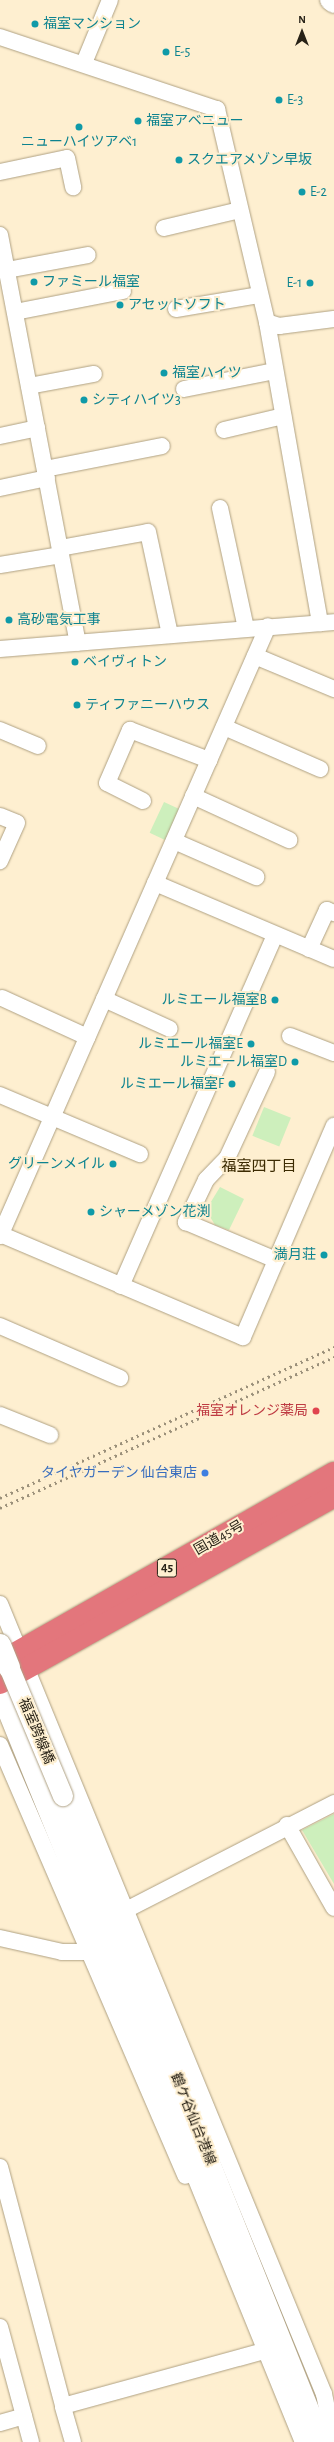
<!DOCTYPE html>
<html>
<head>
<meta charset="utf-8">
<style>
  body { margin:0 }
  #map { position:relative; width:334px; height:2442px; overflow:hidden; background:#feefd0; font-family:"Alegreya Sans","Noto Sans JP",sans-serif }
  div>[style] { position:absolute }
  .green>* { inset:0; background:#cdefbc; transform-origin:0 0 }
  .roads { filter:drop-shadow(0 0 1px #afa183) drop-shadow(0 0 1px #afa183) }
  .minor>* { height:16px; margin:-8px; padding:0 8px; transform-origin:8px; border-radius:8px; background:#fff }
  .tertiary>* { height:20px; margin:-10px; padding:0 10px; transform-origin:10px; border-radius:10px; background:#fff }
  .trunk>* { height:22px; margin:-11px; padding:0 11px; transform-origin:11px; border-radius:11px; background:#e3767c }
  .rail>* { height:3px; margin-top:-1.5px; transform-origin:0; background:repeating-linear-gradient(90deg,#9b907a 0 2px,transparent 0 6px) }
  .bridges { filter:drop-shadow(0 0 1px #afa183) drop-shadow(0 0 1px #afa183) }
  .tertiary-bridge>* { height:20px; margin:-10px; padding:0 10px; transform-origin:10px; border-radius:10px; background:#fff }
  .secondary-bridge>* { height:22px; margin:-11px; padding:0 11px; transform-origin:11px; border-radius:11px; background:#fff }
  .dots>* { width:11px; height:11px; translate:-50% -50%; box-sizing:border-box; border:2px solid #feefd0; border-radius:50% }
  span { translate:-50% -50%; white-space:nowrap; text-align:center; line-height:1.15; -webkit-text-stroke:4px #feefd0; paint-order:stroke }
  .shield-label span { padding:1px 3px; background:#feefd0; border:1px solid; border-radius:3px; -webkit-text-stroke-width:0 }
  .shield-label { font-size:13px; color:#282217; font-weight:700 }
  .culture-label { font-size:14px; color:#0d838f }
  .left { translate:0 -50%; text-align:left }
  .right { translate:-100% -50%; text-align:right }
  .health-label { font-size:14px; color:#be3a42 }
  .shop-label { font-size:14px; color:#366cbe }
  .street-label { font-size:14px; color:#282217 }
  .neighbourhood-label { font-size:15px; color:#3c2b02 }
  .north { position:absolute; left:282px; top:12px; width:40px; height:40px; -webkit-text-stroke:3px #feefd0; paint-order:stroke; rotate:0deg; font-size:11px; font-weight:700; line-height:16px; text-align:center; color:#282217 }
  .north::after { content:''; display:block; margin:auto; width:14px; height:18px; background:#282217; clip-path:polygon(50% 0,100% 100%,50% 72%,0 100%) }
</style>
</head>
<body>
<div id="map">
  <div class="green">
    <div style="left:164px;top:802px;width:21px;height:34px;rotate:25deg"></div>
    <div style="left:264px;top:1107px;width:29px;height:31px;rotate:22deg"></div>
    <div style="clip-path:polygon(220px 1187px,244px 1199px,229px 1230px,215px 1225px,206px 1210px)"></div>
    <div style="clip-path:polygon(334px 1814px,334px 1884px,302px 1830px)"></div>
  </div>
  <div class="roads">
    <div class="minor">
      <div style="left:0;top:37px;width:229px;rotate:18.4deg"></div>
      <div style="left:217px;top:109px;width:219px;rotate:76.8deg"></div>
      <div style="left:267px;top:322px;width:13px;rotate:18deg"></div>
      <div style="left:279px;top:326px;width:55px;rotate:-7.3deg"></div>
      <div style="left:84px;top:63px;width:68px;rotate:-67.6deg"></div>
      <div style="left:0;top:172px;width:68px;rotate:-11.8deg"></div>
      <div style="left:67px;top:158px;width:30px;rotate:78deg"></div>
      <div style="left:164px;top:228px;width:78px;rotate:-13.3deg"></div>
      <div style="left:0;top:235px;width:415px;rotate:79.2deg"></div>
      <div style="left:7px;top:270px;width:82px;rotate:-10.5deg"></div>
      <div style="left:176px;top:309px;width:85px;rotate:-9.5deg"></div>
      <div style="left:15px;top:312px;width:110px;rotate:-11deg"></div>
      <div style="left:267px;top:322px;width:306px;rotate:80deg"></div>
      <div style="left:29px;top:386px;width:66px;rotate:-10.5deg"></div>
      <div style="left:184px;top:389px;width:93px;rotate:-11.2deg"></div>
      <div style="left:224px;top:430px;width:61px;rotate:-13.3deg"></div>
      <div style="left:0;top:436px;width:38px;rotate:-12deg"></div>
      <div style="left:45px;top:469px;width:119px;rotate:-11.1deg"></div>
      <div style="left:0;top:488px;width:48px;rotate:-12deg"></div>
      <div style="left:220px;top:508px;width:123px;rotate:77.8deg"></div>
      <div style="left:60px;top:548px;width:89px;rotate:-10.3deg"></div>
      <div style="left:148px;top:532px;width:105px;rotate:77.9deg"></div>
      <div style="left:0;top:565px;width:62px;rotate:-9.3deg"></div>
      <div style="left:0;top:649px;width:335px;rotate:-4.6deg"></div>
      <div style="left:255px;top:656px;width:86px;rotate:22.7deg"></div>
      <div style="left:224px;top:727px;width:105px;rotate:23.6deg"></div>
      <div style="left:0;top:730px;width:41px;rotate:22.8deg"></div>
      <div style="left:193px;top:796px;width:106px;rotate:24.6deg"></div>
      <div style="left:143px;top:801px;width:40px;rotate:-153.4deg"></div>
      <div style="left:107px;top:783px;width:58px;rotate:-66.5deg"></div>
      <div style="left:130px;top:730px;width:85px;rotate:20.8deg"></div>
      <div style="left:0;top:816px;width:18px;rotate:22deg"></div>
      <div style="left:17px;top:823px;width:42px;rotate:114.1deg"></div>
      <div style="left:174px;top:841px;width:90px;rotate:23.7deg"></div>
      <div style="left:155px;top:883px;width:194px;rotate:23deg"></div>
      <div style="left:309px;top:949px;width:43px;rotate:-65.2deg"></div>
      <div style="left:327px;top:910px;width:8px;rotate:23deg"></div>
      <div style="left:2px;top:998px;width:94px;rotate:24.6deg"></div>
      <div style="left:104px;top:999px;width:72px;rotate:24.4deg"></div>
      <div style="left:290px;top:1036px;width:47px;rotate:21.1deg"></div>
      <div style="left:267px;top:1072px;width:95px;rotate:114.9deg"></div>
      <div style="left:227px;top:1158px;width:30px;rotate:134deg"></div>
      <div style="left:206px;top:1180px;width:47px;rotate:115.5deg"></div>
      <div style="left:186px;top:1222px;width:98px;rotate:22.9deg"></div>
      <div style="left:0;top:1095px;width:152px;rotate:22.9deg"></div>
      <div style="left:0;top:1234px;width:264px;rotate:23deg"></div>
      <div style="left:243px;top:1337px;width:230px;rotate:-66.7deg"></div>
      <div style="left:0;top:1236px;width:666px;rotate:-66.28deg"></div>
      <div style="left:121px;top:1286px;width:383px;rotate:-66.3deg"></div>
      <div style="left:0;top:1326px;width:131px;rotate:23.4deg"></div>
      <div style="left:0;top:1415px;width:54px;rotate:21.8deg"></div>
      <div style="left:0;top:1604px;width:854px;rotate:67.7deg"></div>
      <div style="left:324px;top:2394px;width:49px;rotate:78.2deg"></div>
      <div style="left:0;top:1745px;width:469px;rotate:66.7deg"></div>
      <div style="left:287px;top:1825px;width:95px;rotate:60.5deg"></div>
      <div style="left:126px;top:1910px;width:234px;rotate:-27.2deg"></div>
      <div style="left:0;top:1938px;width:64px;rotate:12.7deg"></div>
      <div style="left:62px;top:1952px;width:26px"></div>
      <div style="left:0;top:2167px;width:247px;rotate:75.2deg"></div>
      <div style="left:0;top:2327px;width:119px;rotate:74.9deg"></div>
      <div style="left:0;top:2423px;width:25px;rotate:-16deg"></div>
      <div style="left:73px;top:2442px;width:37px;rotate:-106deg"></div>
      <div style="left:63px;top:2406px;width:213px;rotate:-15.3deg"></div>
    </div>
    <div class="tertiary">
      <div style="left:330px;top:0;width:5px;rotate:37deg"></div>
      <div style="left:0;top:1692px;width:810px;rotate:67.87deg"></div>
      <div style="left:63px;top:1796px;width:696px;rotate:68.15deg"></div>
    </div>
    <div class="trunk">
      <div style="left:0;top:1662px;width:384px;rotate:-29.5deg"></div>
      <div style="left:0;top:1683px;width:383px;rotate:-29.2deg"></div>
    </div>
  </div>
  <div class="rail">
    <div style="left:0;top:1498px;width:367px;rotate:-24.3deg"></div>
    <div style="left:0;top:1508px;width:367px;rotate:-24.3deg"></div>
  </div>
  <div class="bridges">
    <div class="tertiary-bridge">
      <div style="left:9px;top:1667px;width:140px;rotate:67.3deg"></div>
    </div>
    <div class="secondary-bridge">
      <div style="left:0;top:1645px;width:24px;rotate:68deg"></div>
    </div>
  </div>
  <div class="dots">
    <div style="left:35px;top:24px;background:#0f9aa8"></div>
    <div style="left:166px;top:52px;background:#0f9aa8"></div>
    <div style="left:279px;top:100px;background:#0f9aa8"></div>
    <div style="left:138px;top:121px;background:#0f9aa8"></div>
    <div style="left:79px;top:127px;background:#0f9aa8"></div>
    <div style="left:179px;top:160px;background:#0f9aa8"></div>
    <div style="left:302px;top:192px;background:#0f9aa8"></div>
    <div style="left:34px;top:282px;background:#0f9aa8"></div>
    <div style="left:310px;top:283px;background:#0f9aa8"></div>
    <div style="left:120px;top:305px;background:#0f9aa8"></div>
    <div style="left:164px;top:373px;background:#0f9aa8"></div>
    <div style="left:84px;top:400px;background:#0f9aa8"></div>
    <div style="left:9px;top:620px;background:#0f9aa8"></div>
    <div style="left:75px;top:662px;background:#0f9aa8"></div>
    <div style="left:77px;top:705px;background:#0f9aa8"></div>
    <div style="left:275px;top:1000px;background:#0f9aa8"></div>
    <div style="left:251px;top:1044px;background:#0f9aa8"></div>
    <div style="left:295px;top:1062px;background:#0f9aa8"></div>
    <div style="left:232px;top:1084px;background:#0f9aa8"></div>
    <div style="left:113px;top:1164px;background:#0f9aa8"></div>
    <div style="left:91px;top:1212px;background:#0f9aa8"></div>
    <div style="left:324px;top:1255px;background:#0f9aa8"></div>
    <div style="left:316px;top:1411px;background:#e0444e"></div>
    <div style="left:205px;top:1473px;background:#3f7fe0"></div>
  </div>
  <div class="shield-label">
    <span style="left:167px;top:1568px">45</span>
  </div>
  <div class="culture-label">
    <span class="left" style="left:43px;top:24px">福室マンション</span>
    <span class="left" style="left:174px;top:52px">E-5</span>
    <span class="left" style="left:287px;top:100px">E-3</span>
    <span class="left" style="left:146px;top:121px">福室アベニュー</span>
    <span style="left:79px;top:142px">ニューハイツアベ1</span>
    <span class="left" style="left:187px;top:160px">スクエアメゾン早坂</span>
    <span class="left" style="left:310px;top:192px">E-2</span>
    <span class="left" style="left:42px;top:282px">ファミール福室</span>
    <span class="right" style="left:302px;top:283px">E-1</span>
    <span class="left" style="left:128px;top:305px">アセットソフト</span>
    <span class="left" style="left:172px;top:373px">福室ハイツ</span>
    <span class="left" style="left:92px;top:400px">シティハイツ3</span>
    <span class="left" style="left:17px;top:620px">高砂電気工事</span>
    <span class="left" style="left:83px;top:662px">ベイヴィトン</span>
    <span class="left" style="left:85px;top:705px">ティファニーハウス</span>
    <span class="right" style="left:267px;top:1000px">ルミエール福室B</span>
    <span class="right" style="left:243px;top:1044px">ルミエール福室E</span>
    <span class="right" style="left:287px;top:1062px">ルミエール福室D</span>
    <span class="right" style="left:224px;top:1084px">ルミエール福室F</span>
    <span class="right" style="left:105px;top:1164px">グリーンメイル</span>
    <span class="left" style="left:99px;top:1212px">シャーメゾン花渕</span>
    <span class="right" style="left:316px;top:1255px">満月荘</span>
  </div>
  <div class="health-label">
    <span class="right" style="left:308px;top:1411px">福室オレンジ薬局</span>
  </div>
  <div class="shop-label">
    <span class="right" style="left:197px;top:1473px">タイヤガーデン 仙台東店</span>
  </div>
  <div class="street-label">
    <span style="left:219px;top:1538px;rotate:-30deg">国道45号</span>
    <span style="left:36px;top:1731px;rotate:67deg">福室跨線橋</span>
    <span style="left:193px;top:2119px;rotate:68deg">鶴ケ谷仙台港線</span>
  </div>
  <div class="neighbourhood-label">
    <span style="left:259px;top:1167px">福室四丁目</span>
  </div>
  <div class="north">N</div>
</div>
</body>
</html>
